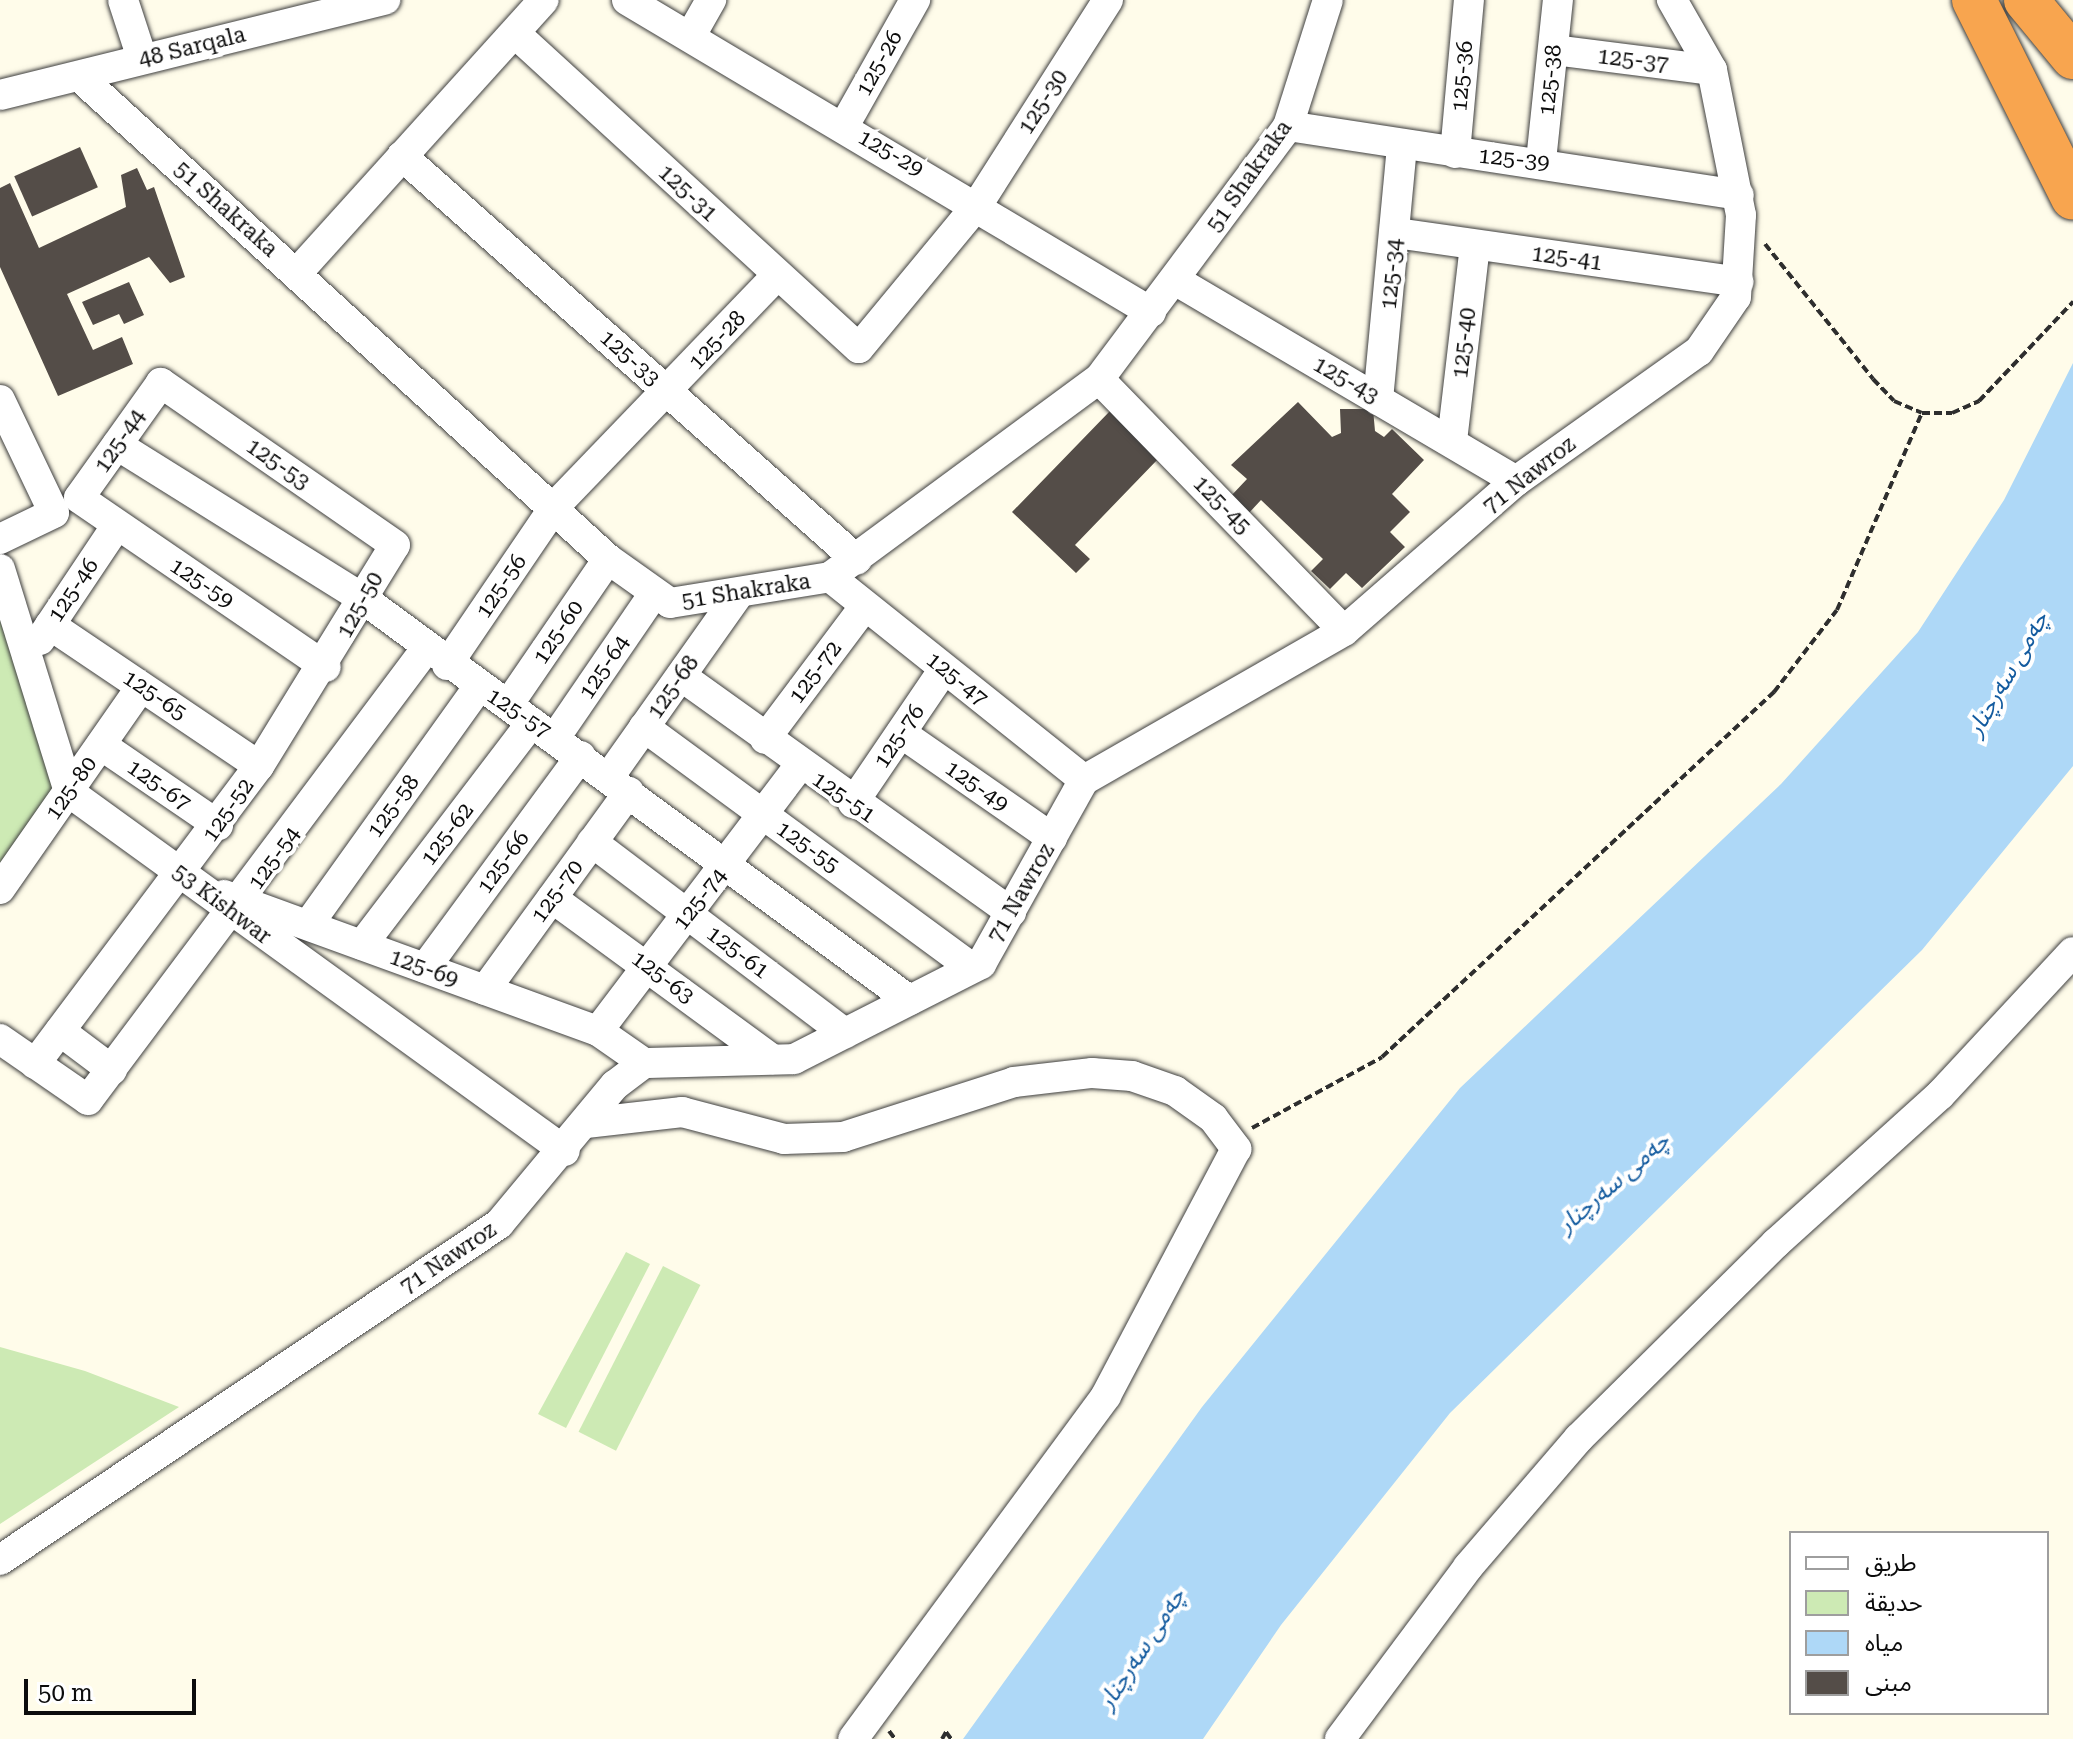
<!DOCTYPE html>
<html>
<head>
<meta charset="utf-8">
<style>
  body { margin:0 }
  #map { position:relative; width:2073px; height:1739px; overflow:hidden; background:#fffcea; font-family:"Roboto Serif","Noto Sans Arabic",serif }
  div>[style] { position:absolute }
  .green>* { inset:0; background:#cdeab4; transform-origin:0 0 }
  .water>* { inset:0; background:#aed8f7 }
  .building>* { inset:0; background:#544d48; transform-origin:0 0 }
  .path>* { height:4px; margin-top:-2px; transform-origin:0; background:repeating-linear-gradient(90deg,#2e2e2e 0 8px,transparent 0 12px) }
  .roads { filter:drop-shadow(0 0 2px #3f3f3f) drop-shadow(0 0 2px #3f3f3f) }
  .minor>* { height:30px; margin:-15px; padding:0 15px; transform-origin:15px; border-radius:15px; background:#fff }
  .highway>* { height:44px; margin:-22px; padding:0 22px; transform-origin:22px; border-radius:22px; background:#f8a54f }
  span { translate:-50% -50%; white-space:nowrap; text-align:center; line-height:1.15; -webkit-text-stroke:8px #fff; paint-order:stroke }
  .street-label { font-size:22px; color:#0c0c0c }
  .water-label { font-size:24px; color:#135b9f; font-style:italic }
  .legend { position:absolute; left:1789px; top:1531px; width:260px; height:184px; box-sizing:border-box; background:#fff; border:2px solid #9e9e9e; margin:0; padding:10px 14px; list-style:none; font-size:24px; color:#0c0c0c }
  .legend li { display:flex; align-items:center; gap:16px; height:40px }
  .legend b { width:40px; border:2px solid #9e9e9e }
  .scale { position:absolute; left:24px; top:1679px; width:172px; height:36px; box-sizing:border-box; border:4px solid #0c0c0c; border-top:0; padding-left:10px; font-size:24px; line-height:28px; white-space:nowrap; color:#0c0c0c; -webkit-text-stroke:6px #fff; paint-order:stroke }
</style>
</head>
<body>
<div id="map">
  <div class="green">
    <div style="clip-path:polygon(0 602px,58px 794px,0 873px)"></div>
    <div style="clip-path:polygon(626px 1252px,650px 1264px,566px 1428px,538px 1414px)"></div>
    <div style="left:663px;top:1266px;width:42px;height:186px;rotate:27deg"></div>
    <div style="clip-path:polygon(0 1347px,85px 1371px,179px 1407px,0 1524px)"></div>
  </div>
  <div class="water">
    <div style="clip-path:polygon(2073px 363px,2073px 766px,1922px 950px,1450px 1413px,1281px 1625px,1203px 1739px,963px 1739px,1202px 1407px,1460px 1088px,1781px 784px,1918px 632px,2004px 500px)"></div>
  </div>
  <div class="building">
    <div style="left:80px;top:147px;width:44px;height:72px;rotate:66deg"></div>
    <div style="clip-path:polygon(137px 168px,147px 190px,154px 187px,185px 277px,170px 283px,149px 257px,67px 294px,93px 350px,122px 337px,133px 364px,58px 396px,0 267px,0 188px,10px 183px,39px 248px,126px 207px,121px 175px)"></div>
    <div style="clip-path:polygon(129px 282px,144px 315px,124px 324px,119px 314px,93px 325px,82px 302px)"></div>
    <div style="clip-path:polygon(1298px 402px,1332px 437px,1341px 433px,1340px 409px,1373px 409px,1375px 431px,1384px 437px,1392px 429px,1424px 460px,1392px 494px,1410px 512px,1390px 532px,1405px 547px,1362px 588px,1346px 573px,1330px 589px,1311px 571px,1323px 559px,1261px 500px,1248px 514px,1230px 497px,1247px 479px,1231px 465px)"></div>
    <div style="clip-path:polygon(1110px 411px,1159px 458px,1075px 545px,1090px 559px,1076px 573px,1012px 512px)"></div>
  </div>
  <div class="path">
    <div style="left:1765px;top:244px;width:173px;rotate:51.3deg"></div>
    <div style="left:1873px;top:379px;width:30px;rotate:46deg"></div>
    <div style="left:1894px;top:401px;width:30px;rotate:23deg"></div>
    <div style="left:1922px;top:413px;width:30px"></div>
    <div style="left:1952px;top:413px;width:30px;rotate:-24deg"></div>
    <div style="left:1979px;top:401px;width:137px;rotate:-46.5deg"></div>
    <div style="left:1252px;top:1128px;width:148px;rotate:-28.6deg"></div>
    <div style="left:1382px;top:1057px;width:536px;rotate:-42.96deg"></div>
    <div style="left:1774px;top:692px;width:103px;rotate:-52.5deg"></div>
    <div style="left:1837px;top:610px;width:215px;rotate:-66.7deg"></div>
    <div style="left:889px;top:1731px;width:10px;rotate:53deg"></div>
    <div style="left:942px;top:1739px;width:8px;rotate:-60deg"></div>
    <div style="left:946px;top:1732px;width:9px;rotate:54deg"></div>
  </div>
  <div class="roads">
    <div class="minor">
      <div style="left:123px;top:0;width:61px;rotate:71.9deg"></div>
      <div style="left:627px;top:0;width:610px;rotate:30.77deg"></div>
      <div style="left:518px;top:36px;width:462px;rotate:42.5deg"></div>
      <div style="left:859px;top:348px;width:187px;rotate:-50.4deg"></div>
      <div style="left:978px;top:204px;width:242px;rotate:-57.5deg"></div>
      <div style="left:690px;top:37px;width:43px;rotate:-60.4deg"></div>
      <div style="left:1554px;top:50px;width:159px;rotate:7.2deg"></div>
      <div style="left:81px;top:78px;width:714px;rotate:42.39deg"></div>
      <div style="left:608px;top:559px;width:76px;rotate:35.4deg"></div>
      <div style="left:670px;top:603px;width:162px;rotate:-9.2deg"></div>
      <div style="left:830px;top:577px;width:334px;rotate:-36.4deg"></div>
      <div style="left:1099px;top:379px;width:316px;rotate:-53.2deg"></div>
      <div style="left:1288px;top:126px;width:132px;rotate:-72.4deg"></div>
      <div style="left:0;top:95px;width:397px;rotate:-13.9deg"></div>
      <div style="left:844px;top:126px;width:145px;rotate:-60.6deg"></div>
      <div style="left:1288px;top:126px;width:456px;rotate:8.7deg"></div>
      <div style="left:1455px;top:153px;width:154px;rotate:-84.8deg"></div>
      <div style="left:402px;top:156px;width:608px;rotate:41.6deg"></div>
      <div style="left:1541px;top:161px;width:162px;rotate:-84deg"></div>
      <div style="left:1396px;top:233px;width:346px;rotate:8.1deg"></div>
      <div style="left:297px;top:273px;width:368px;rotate:-47.9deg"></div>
      <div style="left:1175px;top:280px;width:396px;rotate:30.5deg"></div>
      <div style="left:1099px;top:379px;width:351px;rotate:45.8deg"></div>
      <div style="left:0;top:400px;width:125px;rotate:64.5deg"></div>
      <div style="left:54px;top:513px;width:60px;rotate:154.3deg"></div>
      <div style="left:1378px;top:400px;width:254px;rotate:-84.6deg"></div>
      <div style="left:1452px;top:441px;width:196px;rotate:-83.3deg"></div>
      <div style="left:117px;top:445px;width:289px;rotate:32deg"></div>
      <div style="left:362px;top:598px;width:679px;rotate:36.31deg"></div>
      <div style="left:79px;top:498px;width:299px;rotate:34.4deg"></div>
      <div style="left:0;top:569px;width:233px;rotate:72.8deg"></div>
      <div style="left:69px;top:792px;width:612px;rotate:35.9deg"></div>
      <div style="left:830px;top:577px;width:325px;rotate:38.6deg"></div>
      <div style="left:50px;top:625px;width:252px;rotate:34deg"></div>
      <div style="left:40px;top:640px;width:138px;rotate:-56.2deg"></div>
      <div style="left:447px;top:665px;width:192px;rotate:-55.8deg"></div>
      <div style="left:555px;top:506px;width:320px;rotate:-46.1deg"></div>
      <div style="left:681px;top:676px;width:406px;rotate:35.6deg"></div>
      <div style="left:508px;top:705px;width:177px;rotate:-55.6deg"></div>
      <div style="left:644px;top:727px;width:407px;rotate:36.3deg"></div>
      <div style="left:901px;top:733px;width:184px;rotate:34.8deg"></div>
      <div style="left:555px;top:738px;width:173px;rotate:-55.6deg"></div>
      <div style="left:765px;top:739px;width:166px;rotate:-53.1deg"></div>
      <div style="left:101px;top:745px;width:142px;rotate:34.4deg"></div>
      <div style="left:609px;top:777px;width:222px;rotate:-54.7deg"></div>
      <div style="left:853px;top:803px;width:162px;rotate:-55.8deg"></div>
      <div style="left:592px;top:842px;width:317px;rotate:37.1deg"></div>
      <div style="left:0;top:889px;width:246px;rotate:-55.1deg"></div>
      <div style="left:224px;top:895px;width:398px;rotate:20deg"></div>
      <div style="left:598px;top:1031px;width:56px;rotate:34.8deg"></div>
      <div style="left:552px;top:898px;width:273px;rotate:36.2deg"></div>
      <div style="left:308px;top:925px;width:294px;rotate:-54.4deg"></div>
      <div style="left:362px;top:945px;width:280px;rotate:-52.7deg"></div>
      <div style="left:425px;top:968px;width:263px;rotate:-53.7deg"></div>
      <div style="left:485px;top:990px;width:245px;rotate:-54deg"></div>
      <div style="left:60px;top:1031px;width:65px;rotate:36.9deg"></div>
      <div style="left:598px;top:1031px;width:334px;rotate:-52.8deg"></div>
      <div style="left:0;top:1039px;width:107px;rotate:34.7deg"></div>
      <div style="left:88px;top:1100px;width:562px;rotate:-53.17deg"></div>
      <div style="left:35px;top:1064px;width:373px;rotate:-53.1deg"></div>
      <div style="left:259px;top:766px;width:259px;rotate:-58.4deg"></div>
      <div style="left:395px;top:545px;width:285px;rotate:-145.3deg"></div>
      <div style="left:161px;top:383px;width:141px;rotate:125.5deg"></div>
      <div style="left:586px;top:1123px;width:97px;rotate:-6.5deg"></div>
      <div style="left:682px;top:1112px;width:106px;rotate:14.8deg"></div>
      <div style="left:784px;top:1139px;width:59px;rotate:-1.9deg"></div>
      <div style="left:843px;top:1137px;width:180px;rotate:-17.8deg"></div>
      <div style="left:1014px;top:1082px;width:79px;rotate:-6.6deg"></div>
      <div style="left:1092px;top:1073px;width:40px;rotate:4.3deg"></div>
      <div style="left:1132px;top:1076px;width:46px;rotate:19.2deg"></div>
      <div style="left:1175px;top:1091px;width:47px;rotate:35.4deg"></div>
      <div style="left:1213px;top:1118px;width:39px;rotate:53deg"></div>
      <div style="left:1236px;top:1149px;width:279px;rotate:117.8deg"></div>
      <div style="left:1106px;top:1396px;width:426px;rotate:126.4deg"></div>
      <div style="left:0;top:1560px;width:602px;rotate:-33.95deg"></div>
      <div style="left:499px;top:1224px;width:181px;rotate:-50.2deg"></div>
      <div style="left:615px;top:1085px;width:36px;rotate:-37deg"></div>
      <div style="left:644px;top:1063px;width:150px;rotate:-1.5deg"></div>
      <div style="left:794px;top:1059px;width:210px;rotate:-26.9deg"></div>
      <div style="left:981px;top:964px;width:211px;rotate:-60.8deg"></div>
      <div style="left:1084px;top:780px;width:300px;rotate:-29.8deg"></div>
      <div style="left:1344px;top:631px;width:228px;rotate:-41.1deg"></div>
      <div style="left:1516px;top:481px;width:224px;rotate:-35.4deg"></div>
      <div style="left:1699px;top:351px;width:65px;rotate:-55.6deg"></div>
      <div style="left:1736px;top:297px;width:82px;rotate:-86.5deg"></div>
      <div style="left:1741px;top:215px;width:148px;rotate:-101.3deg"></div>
      <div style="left:1712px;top:70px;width:81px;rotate:-119.7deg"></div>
      <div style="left:1340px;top:1739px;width:214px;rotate:-53.3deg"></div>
      <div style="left:1468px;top:1567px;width:170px;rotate:-49.3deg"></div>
      <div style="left:1579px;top:1438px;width:277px;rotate:-44.7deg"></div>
      <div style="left:1776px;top:1243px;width:221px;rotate:-42.1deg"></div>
      <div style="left:1940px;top:1095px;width:195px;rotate:-47.1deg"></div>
    </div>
    <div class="highway">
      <div style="left:1974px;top:0;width:221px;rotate:63.4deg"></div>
      <div style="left:2026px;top:0;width:74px;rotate:50.5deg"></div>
    </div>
  </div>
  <div class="street-label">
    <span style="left:192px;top:47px;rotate:-14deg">48 Sarqala</span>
    <span style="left:1633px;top:60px;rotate:7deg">125-37</span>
    <span style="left:879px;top:63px;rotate:-61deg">125-26</span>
    <span style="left:1462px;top:76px;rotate:-85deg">125-36</span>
    <span style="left:1550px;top:80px;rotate:-84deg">125-38</span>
    <span style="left:1043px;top:102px;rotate:-57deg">125-30</span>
    <span style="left:891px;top:153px;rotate:30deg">125-29</span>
    <span style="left:1514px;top:159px;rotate:6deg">125-39</span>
    <span style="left:1249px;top:176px;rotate:-55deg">51 Shakraka</span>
    <span style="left:688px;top:193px;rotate:43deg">125-31</span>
    <span style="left:226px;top:209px;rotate:42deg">51 Shakraka</span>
    <span style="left:1567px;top:258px;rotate:8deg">125-41</span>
    <span style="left:1392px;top:274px;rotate:-84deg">125-34</span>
    <span style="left:717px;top:340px;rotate:-47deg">125-28</span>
    <span style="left:1464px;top:343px;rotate:-83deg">125-40</span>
    <span style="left:630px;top:358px;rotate:42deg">125-33</span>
    <span style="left:1346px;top:380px;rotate:30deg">125-43</span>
    <span style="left:120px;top:441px;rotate:-55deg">125-44</span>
    <span style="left:278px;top:464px;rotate:35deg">125-53</span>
    <span style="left:1529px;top:475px;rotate:-38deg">71 Nawroz</span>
    <span style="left:1222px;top:505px;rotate:46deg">125-45</span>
    <span style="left:202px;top:583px;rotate:34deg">125-59</span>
    <span style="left:501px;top:586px;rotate:-56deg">125-56</span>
    <span style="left:73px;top:590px;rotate:-56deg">125-46</span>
    <span style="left:746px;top:591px;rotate:-9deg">51 Shakraka</span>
    <span style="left:360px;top:605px;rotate:-61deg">125-50</span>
    <span style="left:558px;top:632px;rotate:-56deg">125-60</span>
    <span style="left:604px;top:667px;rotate:-56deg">125-64</span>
    <span style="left:815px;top:672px;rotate:-53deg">125-72</span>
    <span style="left:957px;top:679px;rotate:39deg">125-47</span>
    <span style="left:673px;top:687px;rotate:-55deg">125-68</span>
    <span style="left:155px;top:695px;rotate:34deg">125-65</span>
    <span style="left:519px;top:713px;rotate:34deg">125-57</span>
    <span style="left:899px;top:736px;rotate:-56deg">125-76</span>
    <span style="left:159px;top:785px;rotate:35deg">125-67</span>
    <span style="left:977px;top:786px;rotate:35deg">125-49</span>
    <span style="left:71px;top:788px;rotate:-55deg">125-80</span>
    <span style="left:844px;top:797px;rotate:35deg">125-51</span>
    <span style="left:393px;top:806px;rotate:-54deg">125-58</span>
    <span style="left:228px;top:810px;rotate:-55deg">125-52</span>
    <span style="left:447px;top:834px;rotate:-53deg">125-62</span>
    <span style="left:808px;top:847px;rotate:36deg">125-55</span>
    <span style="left:274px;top:858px;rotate:-54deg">125-54</span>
    <span style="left:503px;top:862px;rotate:-54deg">125-66</span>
    <span style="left:557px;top:891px;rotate:-54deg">125-70</span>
    <span style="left:1021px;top:893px;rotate:-60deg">71 Nawroz</span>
    <span style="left:700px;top:899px;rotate:-52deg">125-74</span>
    <span style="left:222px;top:904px;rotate:37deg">53 Kishwar</span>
    <span style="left:738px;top:952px;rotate:37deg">125-61</span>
    <span style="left:424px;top:968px;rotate:20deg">125-69</span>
    <span style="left:663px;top:977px;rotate:37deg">125-63</span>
    <span style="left:448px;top:1258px;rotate:-34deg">71 Nawroz</span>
  </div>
  <div class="water-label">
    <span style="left:2008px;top:674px;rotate:-60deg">چەمی سەرچنار</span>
    <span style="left:1614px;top:1183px;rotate:-41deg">چەمی سەرچنار</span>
    <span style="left:1142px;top:1649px;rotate:-57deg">چەمی سەرچنار</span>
  </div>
  <ul class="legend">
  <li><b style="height:10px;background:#fff"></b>طريق</li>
  <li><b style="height:22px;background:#cdeab4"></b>حديقة</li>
  <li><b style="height:22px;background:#aed8f7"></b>مياه</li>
  <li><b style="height:22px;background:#544d48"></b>مبنى</li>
  </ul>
  <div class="scale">50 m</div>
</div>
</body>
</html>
